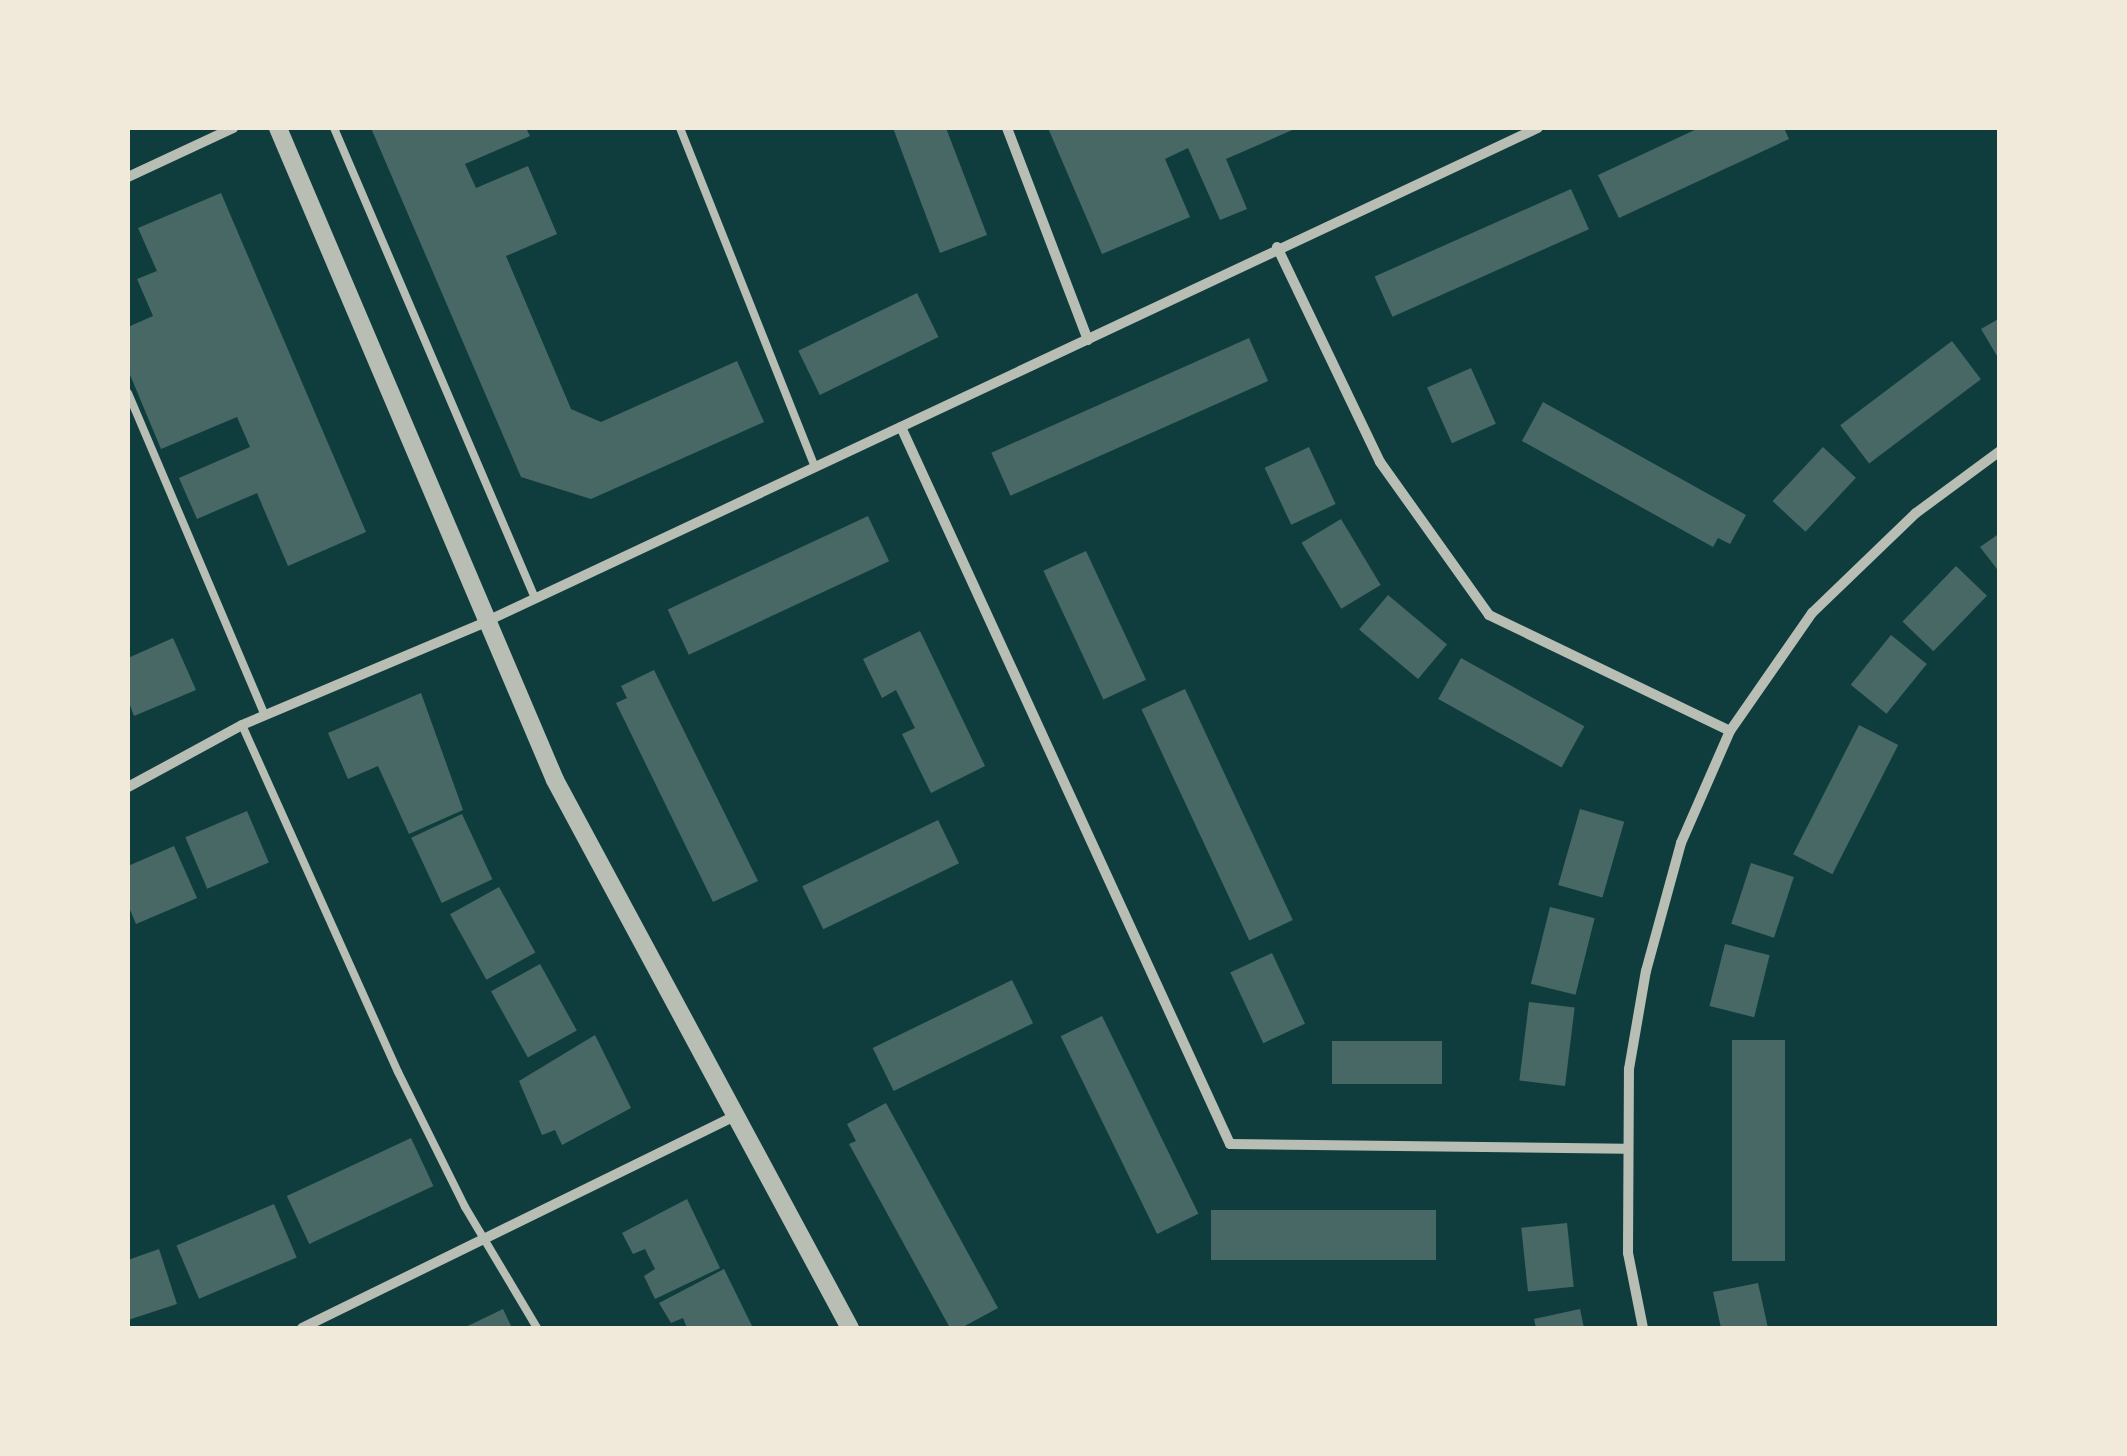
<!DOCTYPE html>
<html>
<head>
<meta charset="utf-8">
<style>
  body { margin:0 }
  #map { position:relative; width:2127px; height:1456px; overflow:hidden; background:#0f3d3e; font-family:"Noto Serif",serif }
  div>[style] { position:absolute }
  .building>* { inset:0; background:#486865; transform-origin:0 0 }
  .service>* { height:8px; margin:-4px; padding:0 4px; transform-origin:4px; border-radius:4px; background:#b8beb3 }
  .minor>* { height:10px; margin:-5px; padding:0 5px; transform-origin:5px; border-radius:5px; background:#b8beb3 }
  .tertiary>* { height:18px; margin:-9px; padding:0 9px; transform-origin:9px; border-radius:9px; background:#b8beb3 }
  span { translate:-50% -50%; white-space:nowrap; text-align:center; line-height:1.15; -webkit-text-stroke:9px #f1e9da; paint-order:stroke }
  .frame { position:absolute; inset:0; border:130px solid #f1e9da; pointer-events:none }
</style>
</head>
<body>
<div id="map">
  <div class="building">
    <div style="clip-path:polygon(371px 128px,526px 128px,530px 136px,465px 164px,476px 188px,528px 166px,557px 234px,506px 256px,571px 409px,601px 422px,737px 361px,764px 422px,591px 499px,521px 477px)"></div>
    <div style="clip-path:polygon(893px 128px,946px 128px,987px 235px,940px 253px)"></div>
    <div style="clip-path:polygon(1048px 128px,1297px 128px,1226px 159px,1247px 209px,1220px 220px,1188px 148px,1165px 159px,1190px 217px,1102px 254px)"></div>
    <div style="clip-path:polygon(1699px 128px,1784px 128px,1789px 139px,1619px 218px,1598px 175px)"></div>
    <div style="left:1571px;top:189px;width:44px;height:215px;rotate:66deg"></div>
    <div style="clip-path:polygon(221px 193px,366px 532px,288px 566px,257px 493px,197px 519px,179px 478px,250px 447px,237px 417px,161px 449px,128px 370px,128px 327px,153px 316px,137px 279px,157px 271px,138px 228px)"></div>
    <div style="left:917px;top:293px;width:49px;height:132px;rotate:64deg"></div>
    <div style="clip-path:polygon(2000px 318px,2000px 361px,1981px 329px)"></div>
    <div style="left:1249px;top:338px;width:47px;height:282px;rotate:66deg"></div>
    <div style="left:1952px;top:341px;width:48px;height:140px;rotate:53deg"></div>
    <div style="left:1471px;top:368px;width:61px;height:48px;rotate:66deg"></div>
    <div style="clip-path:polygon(1543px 402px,1746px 515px,1730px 544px,1718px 538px,1713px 547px,1522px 441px)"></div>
    <div style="left:1309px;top:447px;width:63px;height:49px;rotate:65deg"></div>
    <div style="left:1823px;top:447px;width:45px;height:74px;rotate:43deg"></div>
    <div style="left:868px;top:516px;width:50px;height:221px;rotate:65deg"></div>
    <div style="left:1341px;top:519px;width:77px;height:46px;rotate:59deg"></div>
    <div style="clip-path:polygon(2000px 533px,2000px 573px,1980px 547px)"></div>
    <div style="left:1086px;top:551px;width:142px;height:47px;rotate:65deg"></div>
    <div style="left:1956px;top:566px;width:43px;height:77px;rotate:44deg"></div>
    <div style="left:1388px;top:595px;width:77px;height:45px;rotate:40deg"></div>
    <div style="clip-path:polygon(920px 631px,985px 766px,931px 793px,902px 734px,915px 728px,896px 690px,882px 698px,863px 659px)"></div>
    <div style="left:1891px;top:635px;width:46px;height:64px;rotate:39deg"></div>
    <div style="clip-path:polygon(173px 638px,196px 690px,134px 716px,128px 700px,128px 658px)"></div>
    <div style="left:1461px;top:658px;width:141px;height:47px;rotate:29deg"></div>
    <div style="clip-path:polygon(654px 670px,758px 881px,713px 902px,616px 703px,627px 698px,621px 686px)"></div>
    <div style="left:1185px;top:689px;width:255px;height:48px;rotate:65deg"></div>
    <div style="clip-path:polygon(421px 693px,463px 810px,409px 834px,378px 766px,348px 779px,328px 733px)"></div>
    <div style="left:1859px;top:725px;width:44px;height:145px;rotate:27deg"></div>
    <div style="left:1580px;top:809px;width:46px;height:79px;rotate:16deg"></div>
    <div style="left:247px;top:811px;width:56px;height:67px;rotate:67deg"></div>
    <div style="left:462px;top:814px;width:72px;height:56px;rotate:65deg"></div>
    <div style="left:938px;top:820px;width:48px;height:151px;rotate:64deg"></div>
    <div style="clip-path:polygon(174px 846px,197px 898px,136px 924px,128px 905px,128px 866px)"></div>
    <div style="left:1751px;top:863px;width:45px;height:64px;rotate:18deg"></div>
    <div style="left:499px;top:887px;width:75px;height:56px;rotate:61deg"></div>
    <div style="left:1550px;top:907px;width:46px;height:79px;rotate:14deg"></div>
    <div style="left:1725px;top:944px;width:46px;height:64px;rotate:14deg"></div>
    <div style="left:1272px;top:953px;width:78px;height:46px;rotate:65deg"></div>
    <div style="left:540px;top:964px;width:76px;height:56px;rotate:61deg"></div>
    <div style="left:1012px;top:980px;width:48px;height:155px;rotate:64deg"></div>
    <div style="left:1529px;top:1002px;width:46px;height:79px;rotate:7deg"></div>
    <div style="left:1102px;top:1016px;width:220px;height:46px;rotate:64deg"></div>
    <div style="clip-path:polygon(595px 1035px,631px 1108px,562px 1145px,555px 1130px,542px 1135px,519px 1081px)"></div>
    <div style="left:1785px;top:1040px;width:221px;height:53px;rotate:90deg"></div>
    <div style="left:1332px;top:1041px;width:110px;height:43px"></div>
    <div style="clip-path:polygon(886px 1103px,998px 1308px,961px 1328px,950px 1328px,849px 1144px,856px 1141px,847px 1124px)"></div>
    <div style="left:411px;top:1138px;width:53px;height:137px;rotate:65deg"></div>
    <div style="clip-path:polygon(687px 1199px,720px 1268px,655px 1299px,644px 1276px,655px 1269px,645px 1249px,633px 1254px,622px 1233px)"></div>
    <div style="left:274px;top:1204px;width:58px;height:106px;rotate:67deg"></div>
    <div style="left:1211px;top:1210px;width:225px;height:50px"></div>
    <div style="left:1567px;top:1223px;width:64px;height:46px;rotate:84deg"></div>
    <div style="clip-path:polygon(159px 1249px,177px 1304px,128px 1320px,128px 1260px)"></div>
    <div style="clip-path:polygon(724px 1269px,753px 1328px,687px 1328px,683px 1318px,671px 1323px,659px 1303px)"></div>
    <div style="clip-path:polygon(1758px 1283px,1768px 1328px,1721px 1328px,1713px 1292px)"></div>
    <div style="clip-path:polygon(503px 1309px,512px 1328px,463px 1328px,472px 1324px)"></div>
    <div style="clip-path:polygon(1580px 1309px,1584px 1328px,1536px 1328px,1534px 1319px)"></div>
  </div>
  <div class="service">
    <div style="left:334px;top:128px;width:511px;rotate:66.85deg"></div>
    <div style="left:680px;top:128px;width:365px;rotate:68.3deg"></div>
    <div style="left:128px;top:393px;width:350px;rotate:67deg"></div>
    <div style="left:242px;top:725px;width:380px;rotate:65.8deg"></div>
    <div style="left:398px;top:1072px;width:151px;rotate:63.6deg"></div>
    <div style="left:465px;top:1207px;width:141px;rotate:59.2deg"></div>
  </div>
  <div class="minor">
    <div style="left:1007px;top:128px;width:227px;rotate:69.1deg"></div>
    <div style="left:128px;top:177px;width:116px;rotate:-25deg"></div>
    <div style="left:1277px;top:247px;width:238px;rotate:64.4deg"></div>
    <div style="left:1380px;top:462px;width:188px;rotate:54.5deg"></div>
    <div style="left:1489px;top:615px;width:267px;rotate:25.7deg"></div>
    <div style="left:901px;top:427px;width:789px;rotate:65.35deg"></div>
    <div style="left:1230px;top:1144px;width:395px;rotate:0.7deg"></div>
    <div style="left:128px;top:787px;width:130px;rotate:-28.5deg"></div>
    <div style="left:242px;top:725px;width:262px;rotate:-22.9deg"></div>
    <div style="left:483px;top:623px;width:1165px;rotate:-25.14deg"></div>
    <div style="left:302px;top:1328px;width:482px;rotate:-26.1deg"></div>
    <div style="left:1643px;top:1328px;width:76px;rotate:-101.3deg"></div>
    <div style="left:1628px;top:1253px;width:184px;rotate:-89.7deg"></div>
    <div style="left:1629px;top:1069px;width:99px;rotate:-80.2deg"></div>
    <div style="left:1646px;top:971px;width:133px;rotate:-74.7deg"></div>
    <div style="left:1681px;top:843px;width:122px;rotate:-66.4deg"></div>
    <div style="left:1730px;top:731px;width:144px;rotate:-55.2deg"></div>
    <div style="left:1812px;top:613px;width:144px;rotate:-43.9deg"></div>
    <div style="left:1916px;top:513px;width:104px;rotate:-36.4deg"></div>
  </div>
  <div class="tertiary">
    <div style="left:278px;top:128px;width:708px;rotate:66.98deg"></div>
    <div style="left:555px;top:780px;width:622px;rotate:61.71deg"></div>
  </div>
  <div class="frame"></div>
</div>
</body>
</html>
